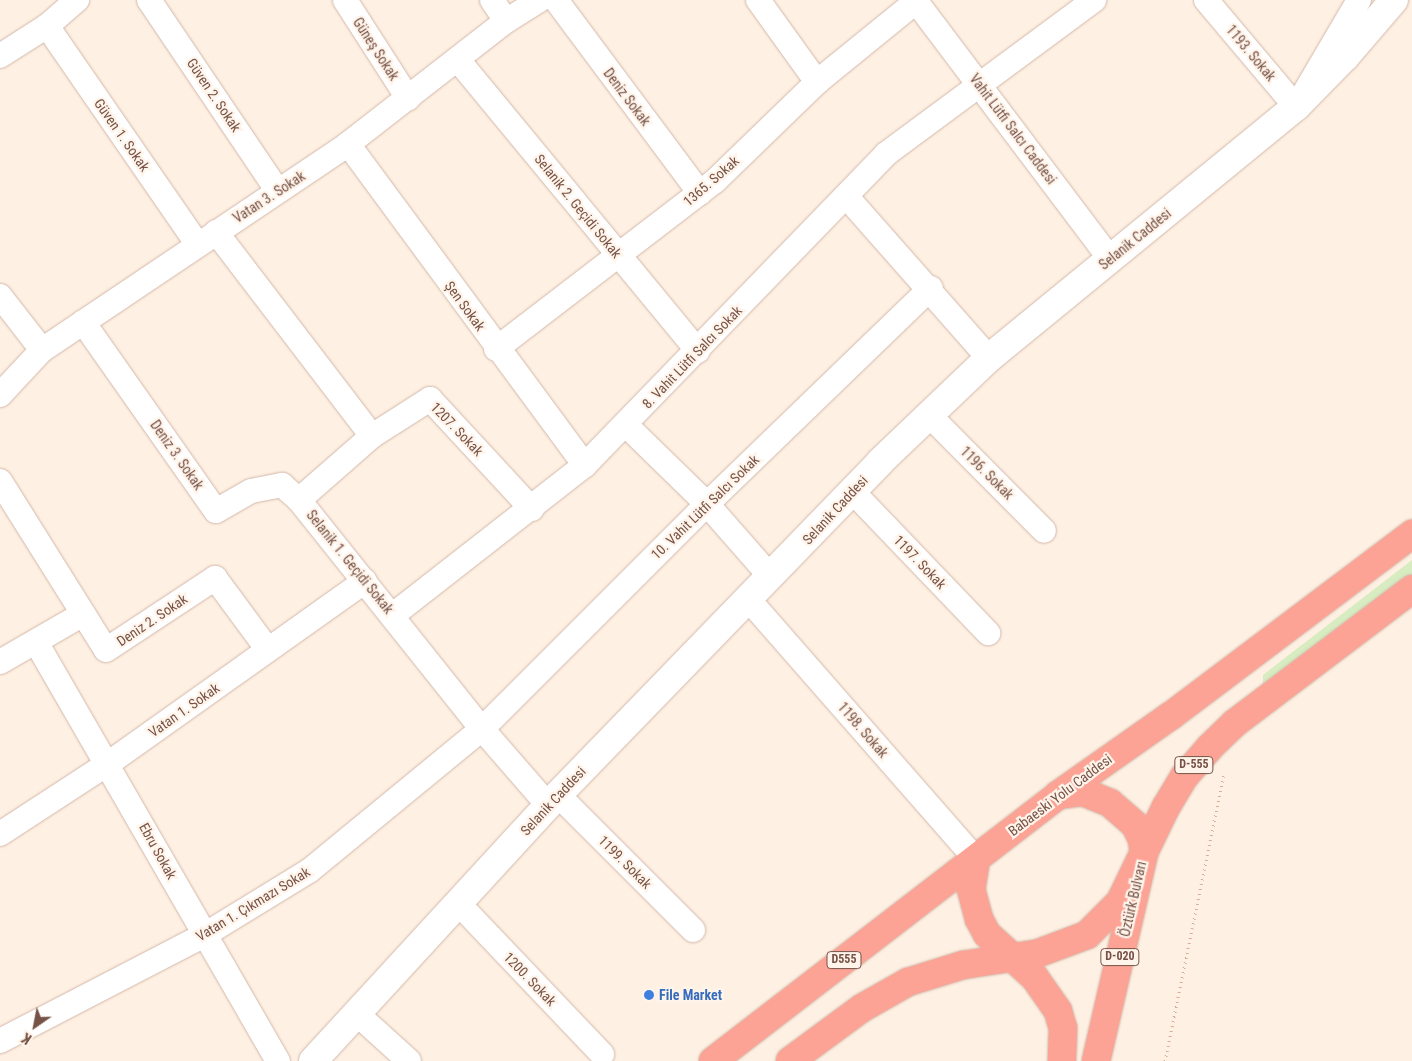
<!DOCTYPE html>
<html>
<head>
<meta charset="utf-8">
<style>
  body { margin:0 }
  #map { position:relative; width:1412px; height:1061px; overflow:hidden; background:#fef0e2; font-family:"Roboto Condensed",sans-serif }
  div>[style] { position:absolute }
  .green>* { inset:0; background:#d7ecc0 }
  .path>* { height:3px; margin-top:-1.5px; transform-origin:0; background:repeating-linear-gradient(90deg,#daac9b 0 1px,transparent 0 5px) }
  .roads { filter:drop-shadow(0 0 1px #d2b8ab) drop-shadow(0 0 1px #d2b8ab) }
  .street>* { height:24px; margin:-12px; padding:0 12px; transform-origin:12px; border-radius:12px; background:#fff }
  .secondary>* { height:28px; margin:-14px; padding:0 14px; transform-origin:14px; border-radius:14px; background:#fff }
  .highway>* { height:28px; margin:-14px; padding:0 14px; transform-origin:14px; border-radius:14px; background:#fca395 }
  .dots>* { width:14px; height:14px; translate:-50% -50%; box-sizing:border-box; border:2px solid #fff4ea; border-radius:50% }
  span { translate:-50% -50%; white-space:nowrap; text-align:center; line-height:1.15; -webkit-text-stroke:4.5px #fff4ea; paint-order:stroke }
  .shield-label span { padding:1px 4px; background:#fff4ea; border:1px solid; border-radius:4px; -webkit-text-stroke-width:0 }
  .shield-label { font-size:12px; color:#775247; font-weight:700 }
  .street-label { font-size:14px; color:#775247 }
  .shop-label { font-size:14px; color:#366cbe; font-weight:700 }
  .left { translate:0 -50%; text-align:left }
  .north { position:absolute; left:10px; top:1001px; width:50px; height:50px; -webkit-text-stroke:4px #fff4ea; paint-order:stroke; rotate:213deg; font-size:14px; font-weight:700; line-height:20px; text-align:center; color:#775247 }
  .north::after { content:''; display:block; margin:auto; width:18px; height:22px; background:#775247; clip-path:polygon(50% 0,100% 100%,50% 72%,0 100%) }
</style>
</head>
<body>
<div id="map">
  <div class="green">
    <div style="clip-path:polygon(1412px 560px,1412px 574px,1263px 688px,1263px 675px)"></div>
  </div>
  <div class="path">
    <div style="left:1165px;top:1061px;width:294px;rotate:-78.4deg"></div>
  </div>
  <div class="roads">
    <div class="street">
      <div style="left:149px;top:0;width:230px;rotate:56deg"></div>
      <div style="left:345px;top:0;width:117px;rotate:57.3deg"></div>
      <div style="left:492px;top:0;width:25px;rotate:56deg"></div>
      <div style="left:556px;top:0;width:241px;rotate:53.3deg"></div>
      <div style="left:758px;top:0;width:101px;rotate:54.3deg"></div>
      <div style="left:915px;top:0;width:324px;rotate:53deg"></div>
      <div style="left:1206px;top:0;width:140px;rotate:49.9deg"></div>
      <div style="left:1296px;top:107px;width:124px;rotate:-59.5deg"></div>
      <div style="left:47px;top:26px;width:266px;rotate:55.4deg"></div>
      <div style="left:0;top:56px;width:56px;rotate:-32.6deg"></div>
      <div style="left:47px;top:26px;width:40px;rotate:-41deg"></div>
      <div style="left:458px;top:60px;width:377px;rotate:50.5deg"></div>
      <div style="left:348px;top:144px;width:399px;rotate:53.6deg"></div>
      <div style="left:846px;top:196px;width:216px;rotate:48.6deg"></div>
      <div style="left:216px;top:232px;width:257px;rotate:52.6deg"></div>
      <div style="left:372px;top:436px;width:97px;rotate:138.8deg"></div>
      <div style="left:299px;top:500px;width:293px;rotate:51.4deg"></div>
      <div style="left:482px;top:729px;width:101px;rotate:49deg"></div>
      <div style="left:0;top:296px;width:68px;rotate:52.1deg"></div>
      <div style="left:83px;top:322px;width:231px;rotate:54.9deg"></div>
      <div style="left:216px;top:511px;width:40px;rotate:-29.7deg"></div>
      <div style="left:251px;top:491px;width:32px;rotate:-11deg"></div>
      <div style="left:282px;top:485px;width:23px;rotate:41deg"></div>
      <div style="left:496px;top:349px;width:276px;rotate:-37.5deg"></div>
      <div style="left:715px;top:181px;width:142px;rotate:-44.1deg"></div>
      <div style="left:817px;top:82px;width:130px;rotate:-39.1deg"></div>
      <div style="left:0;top:395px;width:62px;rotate:-47deg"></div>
      <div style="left:42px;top:350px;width:369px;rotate:-33.9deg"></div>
      <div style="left:348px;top:144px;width:200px;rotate:-37.9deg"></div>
      <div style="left:506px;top:21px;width:39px;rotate:-32deg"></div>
      <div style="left:929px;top:415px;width:163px;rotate:45.2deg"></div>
      <div style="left:626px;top:425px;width:113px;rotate:44.3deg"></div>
      <div style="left:707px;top:504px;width:97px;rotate:48.8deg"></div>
      <div style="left:372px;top:436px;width:69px;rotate:-32.5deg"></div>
      <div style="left:430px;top:399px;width:150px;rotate:47.2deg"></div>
      <div style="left:0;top:481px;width:199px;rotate:57.9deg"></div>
      <div style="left:106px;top:650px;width:131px;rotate:-33.4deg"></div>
      <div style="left:215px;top:578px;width:89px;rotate:53.6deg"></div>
      <div style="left:852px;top:491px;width:197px;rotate:46.2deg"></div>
      <div style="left:749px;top:600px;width:344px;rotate:48.8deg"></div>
      <div style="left:393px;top:615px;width:244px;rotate:-38deg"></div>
      <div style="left:585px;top:465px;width:433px;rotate:-45.9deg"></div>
      <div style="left:886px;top:154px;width:259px;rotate:-36.5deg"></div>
      <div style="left:36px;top:642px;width:484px;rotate:60deg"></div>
      <div style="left:0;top:662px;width:96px;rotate:-30deg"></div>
      <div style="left:558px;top:795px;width:191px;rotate:45deg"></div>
      <div style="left:0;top:834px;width:130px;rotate:-33.1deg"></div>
      <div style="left:109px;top:763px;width:314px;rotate:-35.4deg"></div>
      <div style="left:458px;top:903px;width:209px;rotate:46.4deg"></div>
      <div style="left:357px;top:1014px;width:70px;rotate:42.1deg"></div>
      <div style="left:0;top:1041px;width:232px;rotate:-27.4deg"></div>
      <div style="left:206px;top:934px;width:121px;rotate:-31.5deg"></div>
      <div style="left:309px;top:871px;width:224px;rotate:-39.4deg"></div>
      <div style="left:482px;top:729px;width:318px;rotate:-45deg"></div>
      <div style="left:707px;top:504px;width:311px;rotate:-44deg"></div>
    </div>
    <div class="secondary">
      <div style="left:313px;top:1061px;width:348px;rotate:-47.4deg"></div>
      <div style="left:548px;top:805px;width:477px;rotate:-45.9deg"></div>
      <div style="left:880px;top:462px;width:151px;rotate:-43.7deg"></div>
      <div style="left:989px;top:358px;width:397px;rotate:-39.3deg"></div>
      <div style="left:1296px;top:107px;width:70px;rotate:-45.6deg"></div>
      <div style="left:1345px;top:57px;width:75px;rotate:-49.3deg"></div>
    </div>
    <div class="highway">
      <div style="left:1058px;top:795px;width:25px;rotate:-7deg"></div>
      <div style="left:1083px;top:792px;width:29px;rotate:22deg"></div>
      <div style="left:1110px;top:803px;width:33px;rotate:41deg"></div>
      <div style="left:1135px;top:825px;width:16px;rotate:63deg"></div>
      <div style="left:1142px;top:839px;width:14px;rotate:82deg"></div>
      <div style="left:1144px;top:853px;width:213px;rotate:103deg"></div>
      <div style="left:976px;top:859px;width:30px;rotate:99deg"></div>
      <div style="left:971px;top:889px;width:31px;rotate:75deg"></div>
      <div style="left:979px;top:919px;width:17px;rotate:62deg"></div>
      <div style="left:987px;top:934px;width:65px;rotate:42.5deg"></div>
      <div style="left:1035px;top:978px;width:40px;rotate:55.1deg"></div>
      <div style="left:1058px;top:1011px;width:18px;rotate:74deg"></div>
      <div style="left:1063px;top:1028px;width:33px;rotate:92deg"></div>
      <div style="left:713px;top:1061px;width:436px;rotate:-37.6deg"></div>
      <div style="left:1058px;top:795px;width:139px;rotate:-35.1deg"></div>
      <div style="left:1172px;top:715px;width:301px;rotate:-37deg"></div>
      <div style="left:790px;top:1061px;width:89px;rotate:-36.4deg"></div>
      <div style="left:862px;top:1008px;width:53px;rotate:-29.5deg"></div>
      <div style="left:908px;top:982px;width:58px;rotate:-17.2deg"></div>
      <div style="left:963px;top:965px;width:74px;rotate:-8.6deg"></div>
      <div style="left:1036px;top:954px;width:54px;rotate:-20.4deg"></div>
      <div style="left:1087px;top:935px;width:47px;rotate:-45deg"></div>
      <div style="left:1120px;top:902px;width:106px;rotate:-64.2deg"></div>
      <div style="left:1166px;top:807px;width:35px;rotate:-59deg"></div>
      <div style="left:1184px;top:777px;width:38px;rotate:-49deg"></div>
      <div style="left:1209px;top:748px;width:36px;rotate:-44deg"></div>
      <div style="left:1235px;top:723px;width:222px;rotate:-37.1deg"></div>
    </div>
  </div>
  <div class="dots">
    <div style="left:649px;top:995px;background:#3f7fe0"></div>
  </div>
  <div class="shield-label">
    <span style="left:1194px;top:765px">D-555</span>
    <span style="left:1120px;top:957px">D-020</span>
    <span style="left:844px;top:960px">D555</span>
  </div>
  <div class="street-label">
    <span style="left:376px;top:49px;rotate:57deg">Güneş Sokak</span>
    <span style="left:1251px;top:53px;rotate:50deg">1193. Sokak</span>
    <span style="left:214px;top:95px;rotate:56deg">Güven 2. Sokak</span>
    <span style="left:627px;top:97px;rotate:53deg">Deniz Sokak</span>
    <span style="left:1013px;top:129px;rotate:53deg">Vahit Lütfi Salcı Caddesi</span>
    <span style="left:122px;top:135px;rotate:55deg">Güven 1. Sokak</span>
    <span style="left:711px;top:181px;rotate:-41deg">1365. Sokak</span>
    <span style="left:269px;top:197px;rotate:-33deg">Vatan 3. Sokak</span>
    <span style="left:578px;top:206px;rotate:51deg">Selanik 2. Geçidi Sokak</span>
    <span style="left:1135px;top:239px;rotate:-39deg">Selanik Caddesi</span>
    <span style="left:465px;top:306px;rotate:54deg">Şen Sokak</span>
    <span style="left:692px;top:357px;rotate:-46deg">8. Vahit Lütfi Salcı Sokak</span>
    <span style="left:457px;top:429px;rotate:46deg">1207. Sokak</span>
    <span style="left:177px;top:455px;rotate:55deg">Deniz 3. Sokak</span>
    <span style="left:987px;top:473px;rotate:45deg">1196. Sokak</span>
    <span style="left:705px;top:507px;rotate:-44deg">10. Vahit Lütfi Salcı Sokak</span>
    <span style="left:835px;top:510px;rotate:-47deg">Selanik Caddesi</span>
    <span style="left:350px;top:562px;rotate:51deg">Selanik 1. Geçidi Sokak</span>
    <span style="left:920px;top:562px;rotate:46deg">1197. Sokak</span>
    <span style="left:152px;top:620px;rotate:-34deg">Deniz 2. Sokak</span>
    <span style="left:184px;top:710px;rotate:-35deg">Vatan 1. Sokak</span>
    <span style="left:863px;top:730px;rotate:49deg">1198. Sokak</span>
    <span style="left:1060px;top:795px;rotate:-37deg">Babaeski Yolu Caddesi</span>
    <span style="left:553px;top:801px;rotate:-47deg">Selanik Caddesi</span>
    <span style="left:158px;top:851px;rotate:61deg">Ebru Sokak</span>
    <span style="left:625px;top:862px;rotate:45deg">1199. Sokak</span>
    <span style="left:1133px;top:899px;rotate:-77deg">Öztürk Bulvarı</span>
    <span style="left:253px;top:904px;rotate:-31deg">Vatan 1. Çıkmazı Sokak</span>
    <span style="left:530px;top:979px;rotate:46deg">1200. Sokak</span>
  </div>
  <div class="shop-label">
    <span class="left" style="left:659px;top:995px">File Market</span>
  </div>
  <div class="north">K</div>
</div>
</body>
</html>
